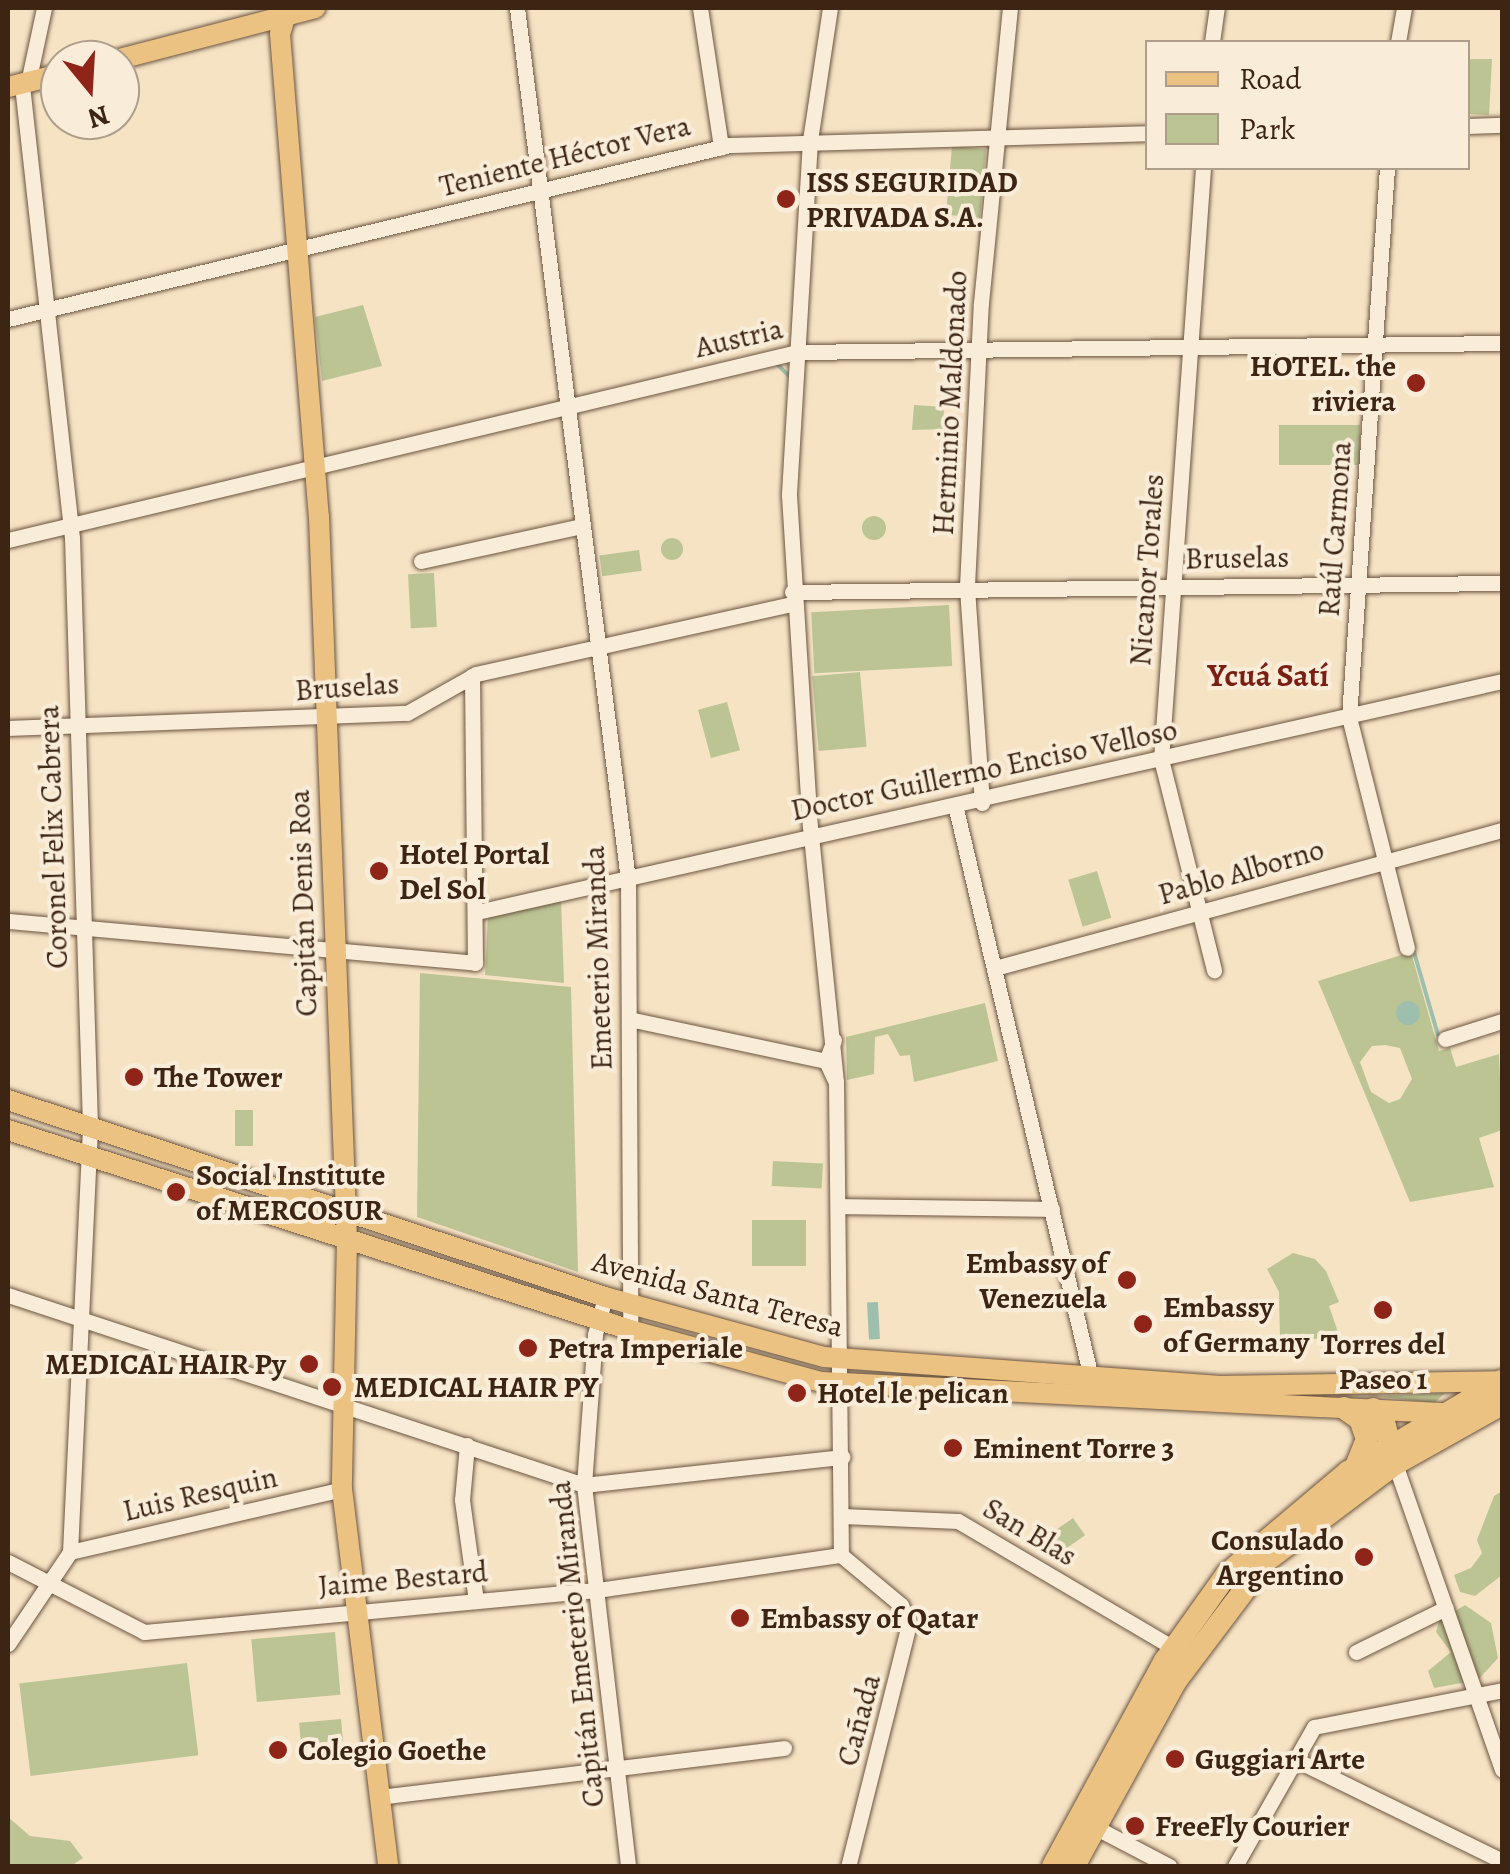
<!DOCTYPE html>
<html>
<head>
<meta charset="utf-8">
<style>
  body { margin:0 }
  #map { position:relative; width:1510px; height:1874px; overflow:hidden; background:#f6e3c4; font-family:Alegreya,serif }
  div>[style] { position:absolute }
  .green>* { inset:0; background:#bcc494; transform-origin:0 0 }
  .round { border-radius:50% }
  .water>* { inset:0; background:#9ebfae; transform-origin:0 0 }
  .stream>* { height:4px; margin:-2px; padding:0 2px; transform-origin:2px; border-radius:2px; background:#9ebfae }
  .roads { filter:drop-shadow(0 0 2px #6b5440) drop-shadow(0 0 2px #6b5440) }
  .minor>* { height:15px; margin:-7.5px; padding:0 7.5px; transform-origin:7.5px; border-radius:7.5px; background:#f9edd9 }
  .major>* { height:20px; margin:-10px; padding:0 10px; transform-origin:10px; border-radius:10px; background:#ebc282 }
  .highway>* { height:22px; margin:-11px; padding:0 11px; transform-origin:11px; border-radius:11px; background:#ebc282 }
  .dots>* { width:28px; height:28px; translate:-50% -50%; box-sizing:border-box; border:5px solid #f9edd9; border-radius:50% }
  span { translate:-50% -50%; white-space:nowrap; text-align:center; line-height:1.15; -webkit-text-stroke:8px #f9edd9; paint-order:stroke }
  .street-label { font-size:30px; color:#3d2514 }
  .poi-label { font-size:30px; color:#3d2514; font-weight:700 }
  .left { translate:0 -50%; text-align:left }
  .right { translate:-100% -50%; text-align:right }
  .neighbourhood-label { font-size:32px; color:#7a1f14; font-weight:700 }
  .frame { position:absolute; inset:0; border:10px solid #3d2514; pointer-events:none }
  .legend { position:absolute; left:1145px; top:40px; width:325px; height:130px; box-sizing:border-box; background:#f9edd9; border:2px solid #ae9d8a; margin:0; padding:12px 18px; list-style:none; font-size:30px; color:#3d2514 }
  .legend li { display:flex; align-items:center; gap:20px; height:50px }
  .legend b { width:50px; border:2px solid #ae9d8a }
  .north { position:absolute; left:40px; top:40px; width:100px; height:100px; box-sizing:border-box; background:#f9edd9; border:2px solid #ae9d8a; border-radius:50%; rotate:162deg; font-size:28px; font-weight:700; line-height:40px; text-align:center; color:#3d2514 }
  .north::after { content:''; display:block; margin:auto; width:35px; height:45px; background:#8f2418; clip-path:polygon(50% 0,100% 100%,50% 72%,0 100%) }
</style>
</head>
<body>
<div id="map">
  <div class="green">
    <div style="clip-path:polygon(1468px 59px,1492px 59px,1489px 115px,1468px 114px)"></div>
    <div style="left:952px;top:146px;width:34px;height:69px;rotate:5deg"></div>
    <div style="clip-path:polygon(363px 305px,382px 366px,322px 381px,315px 317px)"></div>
    <div style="clip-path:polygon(914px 405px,944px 407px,943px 429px,912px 430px)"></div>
    <div style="left:1279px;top:425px;width:81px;height:40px"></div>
    <div class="round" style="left:862px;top:516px;width:24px;height:24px"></div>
    <div class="round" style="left:661px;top:538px;width:22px;height:22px"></div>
    <div style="left:639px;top:550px;width:21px;height:40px;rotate:82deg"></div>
    <div style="left:434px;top:573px;width:54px;height:26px;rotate:87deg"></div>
    <div style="left:949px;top:605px;width:61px;height:138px;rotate:87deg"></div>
    <div style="left:860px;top:672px;width:75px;height:48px;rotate:85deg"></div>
    <div style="left:727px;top:702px;width:50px;height:30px;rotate:75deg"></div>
    <div style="left:1097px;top:871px;width:49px;height:30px;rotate:73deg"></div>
    <div style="clip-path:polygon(561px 900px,564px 983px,485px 975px,488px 916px)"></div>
    <div style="clip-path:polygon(evenodd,1411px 952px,1439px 1051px,1450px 1048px,1456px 1067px,1499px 1054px,1502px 1130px,1479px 1138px,1494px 1187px,1410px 1202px,1318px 981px,1411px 952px,1385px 1045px,1400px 1048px,1412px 1079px,1400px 1099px,1389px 1103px,1371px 1092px,1360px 1062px,1372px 1046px,1385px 1045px)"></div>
    <div style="clip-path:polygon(420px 973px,571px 987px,578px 1272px,417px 1217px)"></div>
    <div style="clip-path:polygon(985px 1003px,998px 1061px,914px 1082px,910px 1055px,900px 1056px,888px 1034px,875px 1037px,874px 1074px,847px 1080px,846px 1037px)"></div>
    <div style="left:235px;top:1110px;width:18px;height:36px"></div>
    <div style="left:773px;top:1161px;width:50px;height:25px;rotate:3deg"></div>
    <div style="left:752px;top:1220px;width:54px;height:46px"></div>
    <div style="clip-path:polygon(1293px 1253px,1315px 1259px,1326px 1271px,1339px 1302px,1329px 1306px,1340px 1338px,1280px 1340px,1279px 1292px,1267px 1269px)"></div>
    <div style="clip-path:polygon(1445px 1393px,1434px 1403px,1374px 1396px)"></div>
    <div style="clip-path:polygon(1502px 1491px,1502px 1575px,1475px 1596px,1460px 1592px,1454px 1575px,1471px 1568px,1482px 1553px,1477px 1540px,1494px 1496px)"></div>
    <div style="left:1073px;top:1518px;width:21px;height:35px;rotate:55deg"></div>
    <div style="clip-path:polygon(1465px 1605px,1491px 1623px,1498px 1658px,1478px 1680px,1434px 1688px,1428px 1671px,1451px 1652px,1436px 1632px,1439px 1621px)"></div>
    <div style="left:335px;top:1632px;width:63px;height:84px;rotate:85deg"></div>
    <div style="left:187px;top:1663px;width:93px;height:169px;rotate:83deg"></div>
    <div style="left:341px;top:1719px;width:22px;height:42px;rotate:85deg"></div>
    <div style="clip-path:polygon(8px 1817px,30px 1836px,70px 1841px,83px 1858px,71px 1866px,8px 1866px)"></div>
  </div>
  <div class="water">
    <div class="round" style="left:1396px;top:1001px;width:24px;height:24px"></div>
    <div style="left:878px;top:1302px;width:37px;height:11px;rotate:87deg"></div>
  </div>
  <div class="stream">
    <div style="left:777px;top:364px;width:16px;rotate:45deg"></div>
    <div style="left:1414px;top:952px;width:86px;rotate:73.9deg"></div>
  </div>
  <div class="roads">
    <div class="minor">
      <div style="left:517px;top:8px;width:878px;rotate:82.74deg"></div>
      <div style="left:628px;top:879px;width:451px;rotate:89.7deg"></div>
      <div style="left:700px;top:8px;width:141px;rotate:81.4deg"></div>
      <div style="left:830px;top:8px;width:134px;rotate:98.6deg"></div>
      <div style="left:810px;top:140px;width:356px;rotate:93.4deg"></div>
      <div style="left:789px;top:495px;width:332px;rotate:86.4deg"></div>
      <div style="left:810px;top:826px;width:257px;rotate:84.2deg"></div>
      <div style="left:1212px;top:42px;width:34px;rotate:-82deg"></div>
      <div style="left:1398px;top:42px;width:35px;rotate:-80deg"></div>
      <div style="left:29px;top:78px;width:72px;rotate:-77.9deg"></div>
      <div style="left:1468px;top:126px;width:34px;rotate:-2deg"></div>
      <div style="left:1203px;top:168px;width:592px;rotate:94.06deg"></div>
      <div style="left:1161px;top:759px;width:218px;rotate:75.9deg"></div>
      <div style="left:1387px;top:168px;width:550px;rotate:93.96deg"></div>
      <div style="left:1349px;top:717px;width:238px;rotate:75.9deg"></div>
      <div style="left:8px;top:319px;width:743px;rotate:-13.55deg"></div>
      <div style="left:730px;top:145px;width:418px;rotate:-1.6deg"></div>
      <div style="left:8px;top:540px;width:811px;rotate:-13.4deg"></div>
      <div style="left:797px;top:352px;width:705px;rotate:-0.73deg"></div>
      <div style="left:421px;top:561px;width:165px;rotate:-12.3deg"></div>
      <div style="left:792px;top:592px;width:710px;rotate:-0.73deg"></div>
      <div style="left:8px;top:728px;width:399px;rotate:-2.2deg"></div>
      <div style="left:407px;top:713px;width:79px;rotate:-29.5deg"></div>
      <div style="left:476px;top:674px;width:325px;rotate:-12.5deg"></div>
      <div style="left:982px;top:803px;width:218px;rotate:-94deg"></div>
      <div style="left:967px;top:586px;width:283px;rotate:-87.2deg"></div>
      <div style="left:981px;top:303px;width:296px;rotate:-84.4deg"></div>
      <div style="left:956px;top:809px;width:593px;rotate:76.64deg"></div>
      <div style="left:477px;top:912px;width:1051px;rotate:-12.7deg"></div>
      <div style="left:8px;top:921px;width:469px;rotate:5.1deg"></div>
      <div style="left:475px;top:963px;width:287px;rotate:-90.6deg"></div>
      <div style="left:995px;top:968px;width:525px;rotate:-15.23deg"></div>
      <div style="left:629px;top:1019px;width:201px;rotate:12deg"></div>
      <div style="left:1445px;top:1039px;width:60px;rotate:-17.5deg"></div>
      <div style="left:834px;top:1040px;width:22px;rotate:111deg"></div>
      <div style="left:826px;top:1061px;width:23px;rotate:65deg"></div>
      <div style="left:836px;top:1082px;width:473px;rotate:89.4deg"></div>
      <div style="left:840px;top:1206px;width:212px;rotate:0.8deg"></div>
      <div style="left:8px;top:1295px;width:607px;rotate:18.26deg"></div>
      <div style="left:584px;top:1485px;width:260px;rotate:-6.2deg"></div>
      <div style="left:605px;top:1297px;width:39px;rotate:105deg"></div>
      <div style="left:595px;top:1335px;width:150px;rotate:94.2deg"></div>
      <div style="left:584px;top:1485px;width:384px;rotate:83.4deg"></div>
      <div style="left:467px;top:1445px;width:55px;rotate:95.2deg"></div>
      <div style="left:462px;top:1500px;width:102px;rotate:82.1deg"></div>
      <div style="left:1395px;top:1464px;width:324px;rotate:70.7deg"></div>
      <div style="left:843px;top:1516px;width:115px;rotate:2.5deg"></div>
      <div style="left:958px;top:1521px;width:251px;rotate:30.5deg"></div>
      <div style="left:70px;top:1552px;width:279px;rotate:-13deg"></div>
      <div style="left:841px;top:1555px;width:78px;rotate:39.8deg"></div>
      <div style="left:901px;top:1605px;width:21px;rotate:67deg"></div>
      <div style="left:909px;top:1624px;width:250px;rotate:104.1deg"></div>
      <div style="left:8px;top:1562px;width:153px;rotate:27.2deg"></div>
      <div style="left:144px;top:1632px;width:455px;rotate:-5.3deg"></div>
      <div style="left:597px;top:1590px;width:246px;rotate:-8.2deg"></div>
      <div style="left:8px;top:1644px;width:111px;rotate:-56deg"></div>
      <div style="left:70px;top:1552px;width:426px;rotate:-87.3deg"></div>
      <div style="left:90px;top:1126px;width:588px;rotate:-91.75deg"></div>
      <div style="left:72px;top:538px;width:457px;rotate:-96.3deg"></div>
      <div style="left:1356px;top:1652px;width:100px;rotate:-26.1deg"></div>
      <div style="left:1294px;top:1759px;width:232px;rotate:26.1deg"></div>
      <div style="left:379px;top:1797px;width:408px;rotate:-6.9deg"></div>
      <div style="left:1087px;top:1823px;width:93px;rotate:27.7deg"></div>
      <div style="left:1235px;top:1866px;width:160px;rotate:-60.4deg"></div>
      <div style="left:1314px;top:1727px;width:192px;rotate:-11.1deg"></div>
    </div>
    <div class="major">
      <div style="left:288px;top:8px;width:27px;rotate:107deg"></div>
      <div style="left:280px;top:34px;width:485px;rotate:85.4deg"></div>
      <div style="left:319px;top:517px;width:724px;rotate:87.78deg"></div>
      <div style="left:347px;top:1240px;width:249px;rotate:91.2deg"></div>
      <div style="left:342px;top:1489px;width:380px;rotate:83deg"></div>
      <div style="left:116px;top:60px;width:206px;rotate:-14.6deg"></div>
      <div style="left:8px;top:87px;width:54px;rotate:-14deg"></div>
      <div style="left:8px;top:1100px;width:629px;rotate:18.26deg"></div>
      <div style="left:605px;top:1297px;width:227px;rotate:15.3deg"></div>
      <div style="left:824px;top:1357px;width:397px;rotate:4.2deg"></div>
      <div style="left:1220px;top:1386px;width:279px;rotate:-1deg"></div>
      <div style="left:8px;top:1130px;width:653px;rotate:17.82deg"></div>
      <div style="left:630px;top:1330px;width:199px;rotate:15.2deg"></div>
      <div style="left:822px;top:1382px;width:620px;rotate:2.87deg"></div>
    </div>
    <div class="highway">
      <div style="left:1344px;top:1408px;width:19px;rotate:35deg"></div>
      <div style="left:1360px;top:1419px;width:21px;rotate:71deg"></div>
      <div style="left:1367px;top:1439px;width:29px;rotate:112deg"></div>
      <div style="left:1373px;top:1409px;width:17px;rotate:50deg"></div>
      <div style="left:1384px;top:1422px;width:34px;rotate:75deg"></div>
      <div style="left:1053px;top:1866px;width:234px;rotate:-61.4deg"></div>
      <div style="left:1165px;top:1661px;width:107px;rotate:-54.5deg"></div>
      <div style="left:1227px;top:1574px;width:158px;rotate:-40.1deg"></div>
      <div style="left:1348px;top:1472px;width:179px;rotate:-30.6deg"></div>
      <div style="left:1074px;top:1866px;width:210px;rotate:-61.2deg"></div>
      <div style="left:1175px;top:1682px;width:153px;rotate:-53deg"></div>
      <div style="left:1267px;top:1560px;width:160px;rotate:-36.9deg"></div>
      <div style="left:1395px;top:1464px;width:123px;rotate:-29.3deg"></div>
    </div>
  </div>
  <div class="dots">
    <div style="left:786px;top:199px;background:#8f2418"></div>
    <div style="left:1416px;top:383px;background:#8f2418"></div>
    <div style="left:379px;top:871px;background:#8f2418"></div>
    <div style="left:134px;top:1077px;background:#8f2418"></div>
    <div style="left:176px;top:1192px;background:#8f2418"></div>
    <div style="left:1127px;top:1280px;background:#8f2418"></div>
    <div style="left:1383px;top:1310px;background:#8f2418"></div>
    <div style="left:1143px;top:1324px;background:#8f2418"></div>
    <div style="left:528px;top:1348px;background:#8f2418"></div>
    <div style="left:309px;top:1364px;background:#8f2418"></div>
    <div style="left:332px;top:1387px;background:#8f2418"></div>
    <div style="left:797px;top:1393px;background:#8f2418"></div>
    <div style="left:953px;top:1448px;background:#8f2418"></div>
    <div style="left:1364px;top:1557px;background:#8f2418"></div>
    <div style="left:740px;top:1618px;background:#8f2418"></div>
    <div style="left:278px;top:1750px;background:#8f2418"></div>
    <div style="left:1175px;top:1759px;background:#8f2418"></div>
    <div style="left:1135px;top:1826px;background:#8f2418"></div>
  </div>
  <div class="street-label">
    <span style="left:565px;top:156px;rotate:-14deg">Teniente Héctor Vera</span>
    <span style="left:739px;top:338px;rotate:-13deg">Austria</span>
    <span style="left:950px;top:403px;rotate:-87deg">Herminio Maldonado</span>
    <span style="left:1335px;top:529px;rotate:-86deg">Raúl Carmona</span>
    <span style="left:1237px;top:558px;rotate:-1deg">Bruselas</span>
    <span style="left:1147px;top:570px;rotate:-86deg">Nicanor Torales</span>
    <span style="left:347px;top:687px;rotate:-4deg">Bruselas</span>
    <span style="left:984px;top:770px;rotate:-12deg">Doctor Guillermo Enciso Velloso</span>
    <span style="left:53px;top:837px;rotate:-92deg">Coronel Felix Cabrera</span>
    <span style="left:1241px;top:872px;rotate:-16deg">Pablo Alborno</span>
    <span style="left:303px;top:903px;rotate:-92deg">Capitán Denis Roa</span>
    <span style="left:598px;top:958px;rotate:-92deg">Emeterio Miranda</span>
    <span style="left:718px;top:1294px;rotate:15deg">Avenida Santa Teresa</span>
    <span style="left:200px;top:1494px;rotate:-13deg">Luis Resquin</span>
    <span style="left:1030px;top:1532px;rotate:31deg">San Blas</span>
    <span style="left:403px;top:1579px;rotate:-5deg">Jaime Bestard</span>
    <span style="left:577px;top:1644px;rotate:-96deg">Capitán Emeterio Miranda</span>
    <span style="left:859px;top:1720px;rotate:-75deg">Cañada</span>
  </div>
  <div class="poi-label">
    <span class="left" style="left:806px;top:199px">ISS SEGURIDAD<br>PRIVADA S.A.</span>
    <span class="right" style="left:1396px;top:383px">HOTEL. the<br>riviera</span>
    <span class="left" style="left:399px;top:871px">Hotel Portal<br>Del Sol</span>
    <span class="left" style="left:154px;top:1077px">The Tower</span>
    <span class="left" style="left:196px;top:1192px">Social Institute<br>of MERCOSUR</span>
    <span class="right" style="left:1107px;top:1280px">Embassy of<br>Venezuela</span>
    <span class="left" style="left:1163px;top:1324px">Embassy<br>of Germany</span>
    <span style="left:1383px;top:1361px">Torres del<br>Paseo 1</span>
    <span class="left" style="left:548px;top:1348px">Petra Imperiale</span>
    <span class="right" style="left:286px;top:1364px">MEDICAL HAIR Py</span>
    <span class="left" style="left:354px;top:1387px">MEDICAL HAIR PY</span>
    <span class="left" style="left:817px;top:1393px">Hotel le pelican</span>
    <span class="left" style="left:973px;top:1448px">Eminent Torre 3</span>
    <span class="right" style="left:1344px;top:1557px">Consulado<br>Argentino</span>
    <span class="left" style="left:760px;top:1618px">Embassy of Qatar</span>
    <span class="left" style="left:298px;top:1750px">Colegio Goethe</span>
    <span class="left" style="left:1195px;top:1759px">Guggiari Arte</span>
    <span class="left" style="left:1155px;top:1826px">FreeFly Courier</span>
  </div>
  <div class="neighbourhood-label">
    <span style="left:1268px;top:675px">Ycuá Satí</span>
  </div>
  <div class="frame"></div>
  <ul class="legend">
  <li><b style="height:12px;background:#ebc282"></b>Road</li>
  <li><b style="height:28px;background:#bcc494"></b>Park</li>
  </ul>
  <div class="north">N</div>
</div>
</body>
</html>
